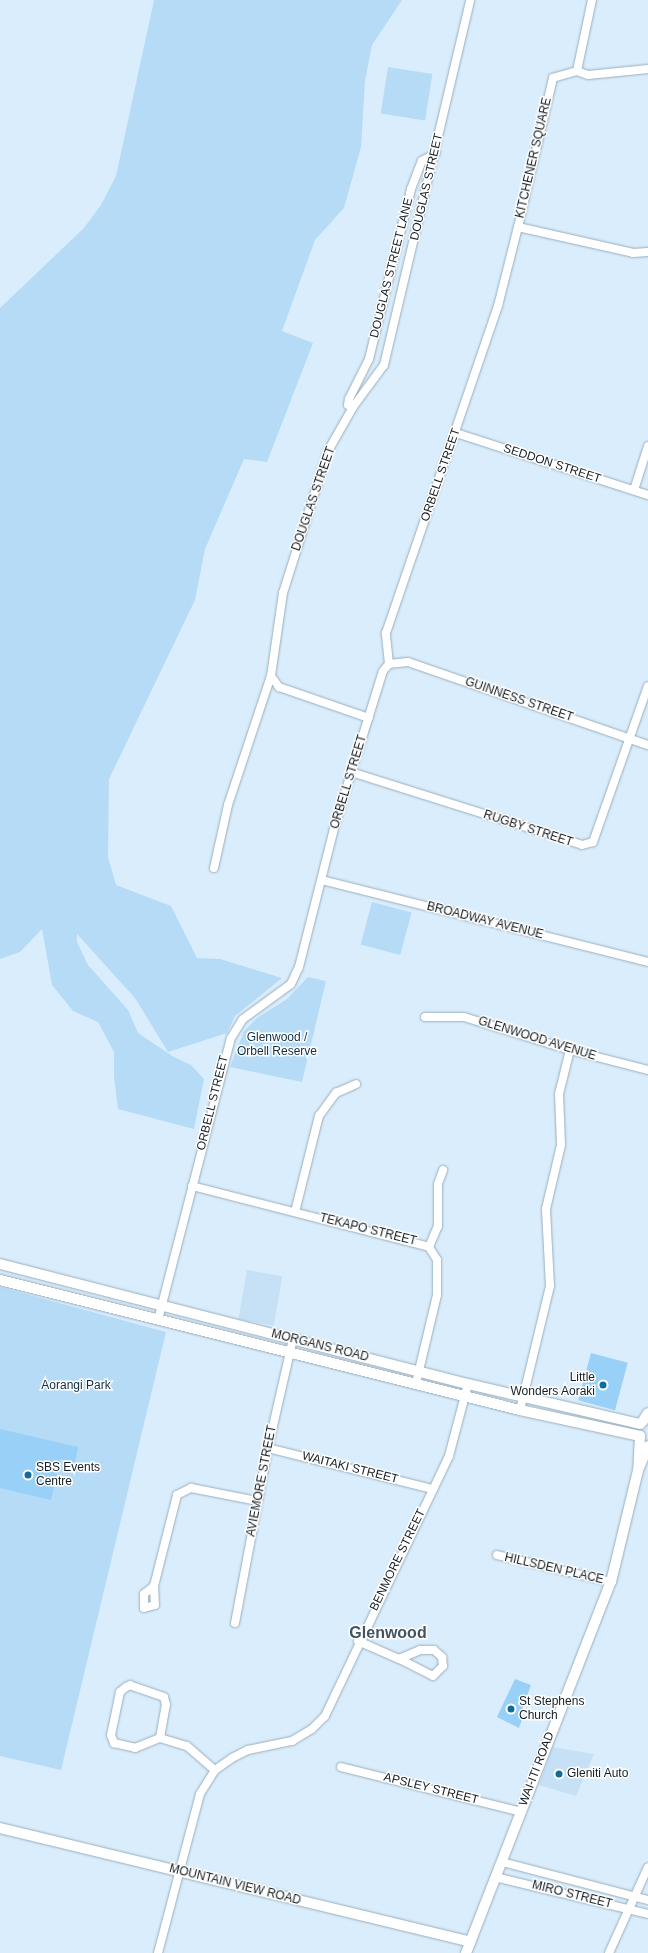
<!DOCTYPE html>
<html>
<head>
<meta charset="utf-8">
<style>
  body { margin:0 }
  #map { position:relative; width:648px; height:1953px; overflow:hidden; background:#d9edfc; font-family:Helvetica,sans-serif }
  div>[style] { position:absolute }
  .built>* { inset:0; background:#c6e1f5; transform-origin:0 0 }
  .green>* { inset:0; background:#b6dbf6; transform-origin:0 0 }
  .building>* { inset:0; background:#98d0f8; transform-origin:0 0 }
  .roads { filter:drop-shadow(0 0 1px #9aadbc) drop-shadow(0 0 1px #9aadbc) }
  .minor>* { height:8px; margin:-4px; padding:0 4px; transform-origin:4px; border-radius:4px; background:#fff }
  .tertiary>* { height:10px; margin:-5px; padding:0 5px; transform-origin:5px; border-radius:5px; background:#fff }
  .dots>* { width:11px; height:11px; translate:-50% -50%; box-sizing:border-box; border:2px solid #fff; border-radius:50% }
  span { translate:-50% -50%; white-space:nowrap; text-align:center; line-height:1.15; -webkit-text-stroke:3px #fff; paint-order:stroke }
  .street-label { font-size:12px; color:#151d22 }
  .park-label { font-size:12px; color:#0f2f43 }
  .poi-label { font-size:12px; color:#151d22 }
  .right { translate:-100% -50%; text-align:right }
  .left { translate:0 -50%; text-align:left }
  .district-label { font-size:16px; color:#435461; font-weight:700 }
</style>
</head>
<body>
<div id="map">
  <div class="built">
    <div style="left:247px;top:1270px;width:36px;height:50px;rotate:10deg"></div>
    <div style="clip-path:polygon(553px 1747px,594px 1754px,576px 1796px,539px 1785px)"></div>
  </div>
  <div class="green">
    <div style="clip-path:polygon(154px 0,402px 0,372px 45px,365px 81px,361px 147px,344px 208px,315px 240px,282px 331px,313px 343px,267px 462px,244px 459px,205px 549px,195px 600px,109px 779px,108px 857px,116px 885px,171px 906px,197px 958px,220px 959px,282px 978px,235px 1016px,227px 1033px,168px 1052px,135px 998px,77px 934px,77px 942px,88px 965px,128px 1010px,138px 1033px,174px 1057px,191px 1065px,204px 1079px,194px 1129px,118px 1109px,114px 1077px,114px 1052px,98px 1022px,73px 1011px,52px 985px,42px 929px,20px 952px,0 959px,0 308px,84px 228px,101px 205px,116px 176px)"></div>
    <div style="left:388px;top:67px;width:45px;height:47px;rotate:9deg"></div>
    <div style="left:372px;top:902px;width:41px;height:44px;rotate:15deg"></div>
    <div style="clip-path:polygon(308px 977px,326px 981px,302px 1082px,230px 1067px,244px 1031px,257px 1018px,287px 999px)"></div>
    <div style="clip-path:polygon(0 1287px,166px 1332px,61px 1770px,0 1756px)"></div>
  </div>
  <div class="building">
    <div style="left:591px;top:1353px;width:38px;height:49px;rotate:15deg"></div>
    <div style="clip-path:polygon(0 1429px,78px 1447px,75px 1463px,60px 1459px,51px 1500px,0 1488px)"></div>
    <div style="clip-path:polygon(515px 1679px,531px 1685px,520px 1715px,523px 1716px,519px 1728px,497px 1717px)"></div>
  </div>
  <div class="roads">
    <div class="minor">
      <div style="left:648px;top:69px;width:60px;rotate:174.3deg"></div>
      <div style="left:588px;top:75px;width:12px;rotate:-160deg"></div>
      <div style="left:577px;top:71px;width:25px;rotate:164deg"></div>
      <div style="left:553px;top:78px;width:153px;rotate:103.2deg"></div>
      <div style="left:518px;top:227px;width:118px;rotate:12.7deg"></div>
      <div style="left:633px;top:253px;width:15px;rotate:-4deg"></div>
      <div style="left:577px;top:71px;width:73px;rotate:-78.1deg"></div>
      <div style="left:353px;top:407px;width:5px;rotate:-158deg"></div>
      <div style="left:348px;top:405px;width:6px;rotate:-81deg"></div>
      <div style="left:349px;top:399px;width:45px;rotate:-63.4deg"></div>
      <div style="left:369px;top:359px;width:175px;rotate:-76.1deg"></div>
      <div style="left:411px;top:189px;width:30px;rotate:-69deg"></div>
      <div style="left:422px;top:161px;width:16px;rotate:-30deg"></div>
      <div style="left:456px;top:433px;width:202px;rotate:17.9deg"></div>
      <div style="left:634px;top:490px;width:46px;rotate:-72.3deg"></div>
      <div style="left:389px;top:664px;width:19px;rotate:-6deg"></div>
      <div style="left:408px;top:662px;width:254px;rotate:19.1deg"></div>
      <div style="left:271px;top:676px;width:14px;rotate:54deg"></div>
      <div style="left:279px;top:687px;width:95px;rotate:19deg"></div>
      <div style="left:351px;top:772px;width:242px;rotate:17.5deg"></div>
      <div style="left:582px;top:845px;width:11px;rotate:-15deg"></div>
      <div style="left:593px;top:842px;width:165px;rotate:-70.6deg"></div>
      <div style="left:214px;top:868px;width:65px;rotate:-77.5deg"></div>
      <div style="left:228px;top:805px;width:136px;rotate:-71.6deg"></div>
      <div style="left:271px;top:676px;width:84px;rotate:-81.8deg"></div>
      <div style="left:283px;top:593px;width:149px;rotate:-72.4deg"></div>
      <div style="left:328px;top:451px;width:51px;rotate:-60.4deg"></div>
      <div style="left:353px;top:407px;width:52px;rotate:-53.6deg"></div>
      <div style="left:384px;top:365px;width:375px;rotate:-76.7deg"></div>
      <div style="left:322px;top:880px;width:336px;rotate:14.1deg"></div>
      <div style="left:425px;top:1017px;width:39px"></div>
      <div style="left:464px;top:1017px;width:111px;rotate:17.3deg"></div>
      <div style="left:570px;top:1050px;width:81px;rotate:14.4deg"></div>
      <div style="left:192px;top:1186px;width:245px;rotate:14.4deg"></div>
      <div style="left:429px;top:1247px;width:15px;rotate:58deg"></div>
      <div style="left:437px;top:1260px;width:35px;rotate:90deg"></div>
      <div style="left:437px;top:1295px;width:90px;rotate:103.4deg"></div>
      <div style="left:295px;top:1212px;width:99px;rotate:-76deg"></div>
      <div style="left:319px;top:1116px;width:29px;rotate:-54deg"></div>
      <div style="left:336px;top:1093px;width:22px;rotate:-24deg"></div>
      <div style="left:429px;top:1247px;width:23px;rotate:-67deg"></div>
      <div style="left:438px;top:1226px;width:42px;rotate:-90deg"></div>
      <div style="left:438px;top:1184px;width:15px;rotate:-70deg"></div>
      <div style="left:158px;top:1320px;width:291px;rotate:-75.5deg"></div>
      <div style="left:231px;top:1038px;width:22px;rotate:-58deg"></div>
      <div style="left:243px;top:1019px;width:59px;rotate:-36.1deg"></div>
      <div style="left:291px;top:984px;width:19px;rotate:-65deg"></div>
      <div style="left:299px;top:967px;width:146px;rotate:-75.8deg"></div>
      <div style="left:335px;top:825px;width:161px;rotate:-72.7deg"></div>
      <div style="left:383px;top:671px;width:9px;rotate:-49deg"></div>
      <div style="left:389px;top:664px;width:31px;rotate:-96deg"></div>
      <div style="left:386px;top:633px;width:346px;rotate:-71.1deg"></div>
      <div style="left:498px;top:306px;width:81px;rotate:-75.8deg"></div>
      <div style="left:520px;top:1410px;width:128px;rotate:-76.4deg"></div>
      <div style="left:550px;top:1286px;width:77px;rotate:-93deg"></div>
      <div style="left:546px;top:1209px;width:66px;rotate:-76.8deg"></div>
      <div style="left:561px;top:1145px;width:51px;rotate:-92.2deg"></div>
      <div style="left:559px;top:1094px;width:45px;rotate:-76deg"></div>
      <div style="left:268px;top:1448px;width:170px;rotate:14deg"></div>
      <div style="left:497px;top:1555px;width:117px;rotate:13.3deg"></div>
      <div style="left:154px;top:1586px;width:13px;rotate:141deg"></div>
      <div style="left:144px;top:1594px;width:14px;rotate:90deg"></div>
      <div style="left:144px;top:1608px;width:11px;rotate:-15deg"></div>
      <div style="left:155px;top:1605px;width:19px;rotate:-93deg"></div>
      <div style="left:154px;top:1586px;width:94px;rotate:-75.8deg"></div>
      <div style="left:177px;top:1495px;width:16px;rotate:-27deg"></div>
      <div style="left:191px;top:1488px;width:67px;rotate:11.1deg"></div>
      <div style="left:235px;top:1623px;width:178px;rotate:-79.3deg"></div>
      <div style="left:268px;top:1448px;width:112px;rotate:-77.1deg"></div>
      <div style="left:358px;top:1641px;width:45px;rotate:23.7deg"></div>
      <div style="left:399px;top:1659px;width:23px;rotate:-23deg"></div>
      <div style="left:420px;top:1650px;width:14px"></div>
      <div style="left:434px;top:1650px;width:11px;rotate:41deg"></div>
      <div style="left:442px;top:1657px;width:9px;rotate:84deg"></div>
      <div style="left:443px;top:1666px;width:14px;rotate:135deg"></div>
      <div style="left:433px;top:1676px;width:38px;rotate:-153deg"></div>
      <div style="left:160px;top:1738px;width:34px;rotate:-80deg"></div>
      <div style="left:166px;top:1705px;width:8px;rotate:-104deg"></div>
      <div style="left:164px;top:1697px;width:36px;rotate:-161deg"></div>
      <div style="left:130px;top:1685px;width:4px;rotate:153deg"></div>
      <div style="left:126px;top:1687px;width:8px;rotate:140deg"></div>
      <div style="left:120px;top:1692px;width:44px;rotate:101.8deg"></div>
      <div style="left:111px;top:1735px;width:9px;rotate:69deg"></div>
      <div style="left:114px;top:1743px;width:22px;rotate:13deg"></div>
      <div style="left:135px;top:1748px;width:27px;rotate:-22deg"></div>
      <div style="left:160px;top:1738px;width:28px;rotate:17deg"></div>
      <div style="left:187px;top:1746px;width:37px;rotate:41deg"></div>
      <div style="left:341px;top:1767px;width:186px;rotate:14deg"></div>
      <div style="left:502px;top:1862px;width:151px;rotate:14.6deg"></div>
      <div style="left:495px;top:1877px;width:157px;rotate:13.6deg"></div>
      <div style="left:158px;top:1953px;width:164px;rotate:-75.2deg"></div>
      <div style="left:200px;top:1794px;width:28px;rotate:-58deg"></div>
      <div style="left:215px;top:1770px;width:21px;rotate:-35deg"></div>
      <div style="left:232px;top:1758px;width:18px;rotate:-27deg"></div>
      <div style="left:248px;top:1750px;width:45px;rotate:-11.6deg"></div>
      <div style="left:292px;top:1741px;width:23px;rotate:-31deg"></div>
      <div style="left:312px;top:1729px;width:18px;rotate:-45deg"></div>
      <div style="left:325px;top:1716px;width:288px;rotate:-64.5deg"></div>
      <div style="left:449px;top:1456px;width:74px;rotate:-75.2deg"></div>
      <div style="left:609px;top:1953px;width:94px;rotate:-65.6deg"></div>
    </div>
    <div class="tertiary">
      <div style="left:0;top:1264px;width:483px;rotate:14.4deg"></div>
      <div style="left:468px;top:1384px;width:177px;rotate:13.1deg"></div>
      <div style="left:0;top:1280px;width:536px;rotate:14.04deg"></div>
      <div style="left:520px;top:1410px;width:123px;rotate:12.2deg"></div>
      <div style="left:640px;top:1436px;width:34px;rotate:93deg"></div>
      <div style="left:643px;top:1421px;width:9px;rotate:-58deg"></div>
      <div style="left:0;top:1828px;width:484px;rotate:13.6deg"></div>
      <div style="left:466px;top:1953px;width:398px;rotate:-68.7deg"></div>
      <div style="left:611px;top:1582px;width:115px;rotate:-76.4deg"></div>
      <div style="left:638px;top:1470px;width:26px;rotate:-67deg"></div>
    </div>
  </div>
  <div class="dots">
    <div style="left:603px;top:1385px;background:#116a9a"></div>
    <div style="left:28px;top:1475px;background:#116a9a"></div>
    <div style="left:511px;top:1709px;background:#116a9a"></div>
    <div style="left:559px;top:1774px;background:#116a9a"></div>
  </div>
  <div class="street-label">
    <span style="left:534px;top:158px;rotate:-77deg">KITCHENER SQUARE</span>
    <span style="left:427px;top:187px;rotate:-77deg">DOUGLAS STREET</span>
    <span style="left:392px;top:268px;rotate:-76deg">DOUGLAS STREET LANE</span>
    <span style="left:552px;top:464px;rotate:18deg">SEDDON STREET</span>
    <span style="left:441px;top:475px;rotate:-71deg">ORBELL STREET</span>
    <span style="left:314px;top:499px;rotate:-71deg">DOUGLAS STREET</span>
    <span style="left:519px;top:700px;rotate:19deg">GUINNESS STREET</span>
    <span style="left:349px;top:782px;rotate:-73deg">ORBELL STREET</span>
    <span style="left:528px;top:829px;rotate:18deg">RUGBY STREET</span>
    <span style="left:485px;top:921px;rotate:14deg">BROADWAY AVENUE</span>
    <span style="left:537px;top:1039px;rotate:17deg">GLENWOOD AVENUE</span>
    <span style="left:213px;top:1103px;rotate:-76deg">ORBELL STREET</span>
    <span style="left:368px;top:1230px;rotate:14deg">TEKAPO STREET</span>
    <span style="left:320px;top:1346px;rotate:14deg">MORGANS ROAD</span>
    <span style="left:350px;top:1468px;rotate:14deg">WAITAKI STREET</span>
    <span style="left:262px;top:1481px;rotate:-79deg">AVIEMORE STREET</span>
    <span style="left:398px;top:1560px;rotate:-64deg">BENMORE STREET</span>
    <span style="left:554px;top:1569px;rotate:13deg">HILLSDEN PLACE</span>
    <span style="left:537px;top:1769px;rotate:-69deg">WAI-ITI ROAD</span>
    <span style="left:431px;top:1789px;rotate:14deg">APSLEY STREET</span>
    <span style="left:235px;top:1885px;rotate:14deg">MOUNTAIN VIEW ROAD</span>
    <span style="left:572px;top:1895px;rotate:14deg">MIRO STREET</span>
  </div>
  <div class="park-label">
    <span style="left:277px;top:1045px">Glenwood /<br>Orbell Reserve</span>
    <span style="left:76px;top:1386px">Aorangi Park</span>
  </div>
  <div class="poi-label">
    <span class="right" style="left:595px;top:1385px">Little<br>Wonders Aoraki</span>
    <span class="left" style="left:36px;top:1475px">SBS Events<br>Centre</span>
    <span class="left" style="left:519px;top:1709px">St Stephens<br>Church</span>
    <span class="left" style="left:567px;top:1774px">Gleniti Auto</span>
  </div>
  <div class="district-label">
    <span style="left:388px;top:1633px">Glenwood</span>
  </div>
</div>
</body>
</html>
